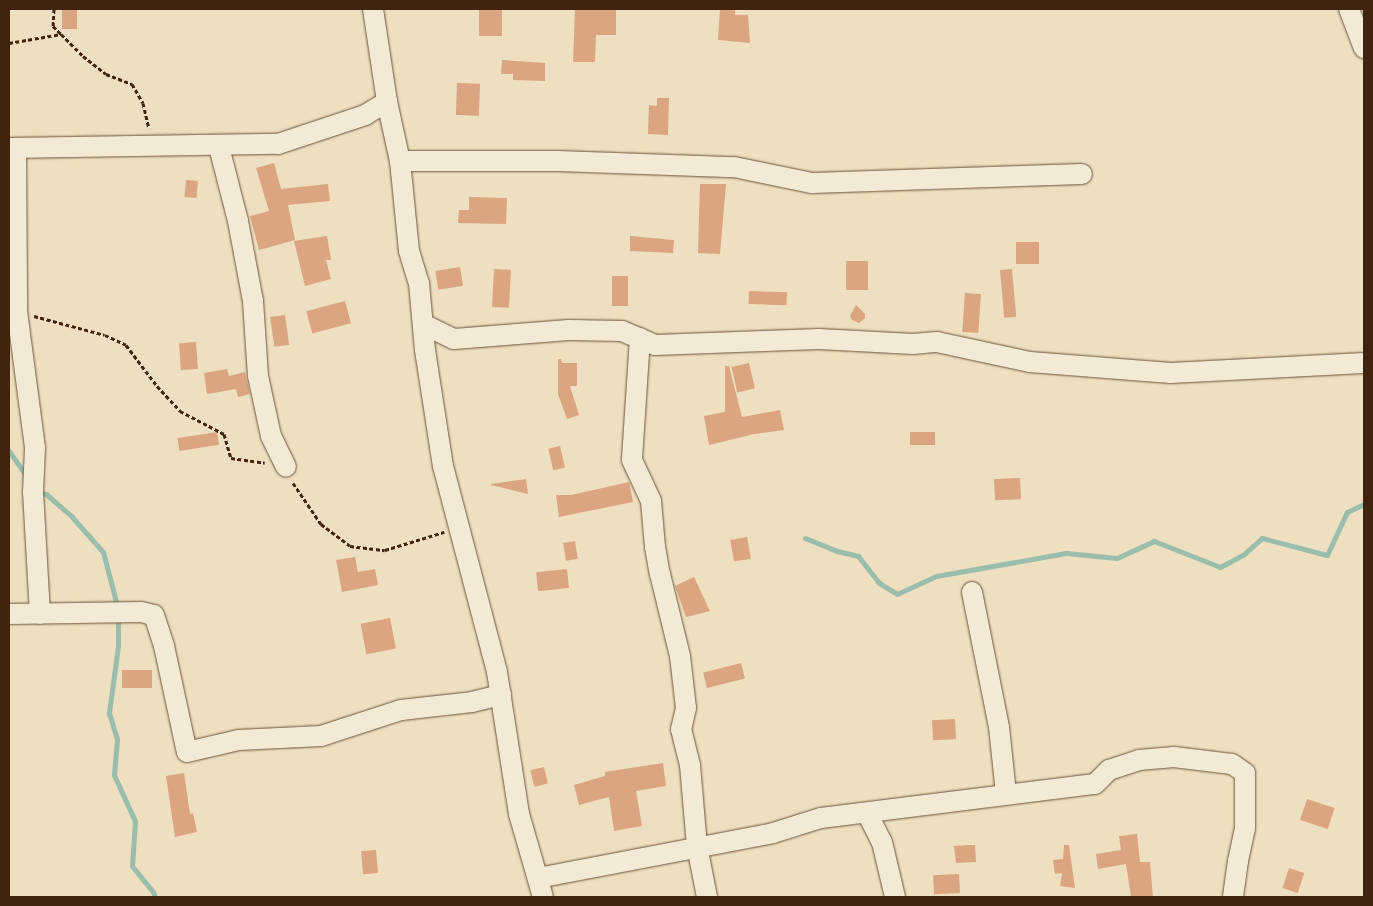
<!DOCTYPE html>
<html>
<head>
<meta charset="utf-8">
<style>
  body { margin:0 }
  #map { position:relative; width:1373px; height:906px; overflow:hidden; background:#eddfbf; font-family:"IM FELL Double Pica",serif }
  div>[style] { position:absolute }
  .stream>* { height:5px; margin:-2.5px; padding:0 2.5px; transform-origin:2.5px; border-radius:2.5px; background:#9abdac }
  .building>* { inset:0; background:#daa580; transform-origin:0 0 }
  .path>* { height:3px; margin-top:-1.5px; transform-origin:0; background:repeating-linear-gradient(90deg,#41240f 0 4px,transparent 0 6.5px) }
  .roads { filter:drop-shadow(0 0 1px #6c533b) drop-shadow(0 0 1px #6c533b) }
  .minor>* { height:20px; margin:-10px; padding:0 10px; transform-origin:10px; border-radius:10px; background:#f3ead5 }
  span { translate:-50% -50%; white-space:nowrap; text-align:center; line-height:1.15; -webkit-text-stroke:4.5px #f3ead5; paint-order:stroke }
  .frame { position:absolute; inset:0; border:10px solid #41240f; pointer-events:none }
</style>
</head>
<body>
<div id="map">
  <div class="stream">
    <div style="left:9px;top:451px;width:32px;rotate:55deg"></div>
    <div style="left:37px;top:493px;width:9px;rotate:6deg"></div>
    <div style="left:46px;top:494px;width:35px;rotate:41deg"></div>
    <div style="left:72px;top:517px;width:47px;rotate:48.5deg"></div>
    <div style="left:103px;top:552px;width:59px;rotate:75.3deg"></div>
    <div style="left:805px;top:538px;width:35px;rotate:22deg"></div>
    <div style="left:837px;top:551px;width:22px;rotate:13deg"></div>
    <div style="left:858px;top:556px;width:34px;rotate:52deg"></div>
    <div style="left:879px;top:583px;width:21px;rotate:31deg"></div>
    <div style="left:897px;top:594px;width:43px;rotate:-24.8deg"></div>
    <div style="left:936px;top:576px;width:132px;rotate:-10deg"></div>
    <div style="left:1066px;top:553px;width:51px;rotate:5.6deg"></div>
    <div style="left:1117px;top:558px;width:41px;rotate:-24.7deg"></div>
    <div style="left:1154px;top:541px;width:71px;rotate:21.5deg"></div>
    <div style="left:1220px;top:567px;width:26px;rotate:-28deg"></div>
    <div style="left:1243px;top:555px;width:25px;rotate:-42deg"></div>
    <div style="left:1262px;top:538px;width:67px;rotate:14.7deg"></div>
    <div style="left:1327px;top:555px;width:47px;rotate:-65.1deg"></div>
    <div style="left:1347px;top:512px;width:19px;rotate:-25deg"></div>
    <div style="left:118px;top:617px;width:29px;rotate:90deg"></div>
    <div style="left:118px;top:646px;width:68px;rotate:97.7deg"></div>
    <div style="left:109px;top:713px;width:28px;rotate:73deg"></div>
    <div style="left:117px;top:740px;width:35px;rotate:95deg"></div>
    <div style="left:114px;top:775px;width:51px;rotate:65.5deg"></div>
    <div style="left:135px;top:821px;width:45px;rotate:93.8deg"></div>
    <div style="left:132px;top:866px;width:33px;rotate:51deg"></div>
    <div style="left:153px;top:892px;width:5px;rotate:68deg"></div>
  </div>
  <div class="building">
    <div style="left:62px;top:9px;width:15px;height:20px"></div>
    <div style="left:479px;top:9px;width:23px;height:27px"></div>
    <div style="clip-path:polygon(575px 9px,616px 9px,616px 35px,596px 35px,595px 62px,573px 62px)"></div>
    <div style="clip-path:polygon(720px 9px,735px 9px,735px 15px,748px 15px,750px 43px,718px 40px)"></div>
    <div style="clip-path:polygon(502px 60px,545px 63px,545px 81px,513px 80px,513px 74px,501px 74px)"></div>
    <div style="left:457px;top:83px;width:23px;height:32px;rotate:2deg"></div>
    <div style="clip-path:polygon(657px 98px,669px 98px,668px 135px,648px 134px,649px 105px,657px 106px)"></div>
    <div style="clip-path:polygon(274px 163px,281px 189px,328px 184px,330px 201px,288px 205px,295px 240px,259px 250px,250px 216px,269px 211px,256px 168px)"></div>
    <div style="left:186px;top:180px;width:12px;height:17px;rotate:5deg"></div>
    <div style="clip-path:polygon(700px 184px,726px 184px,720px 254px,698px 253px)"></div>
    <div style="clip-path:polygon(469px 197px,507px 198px,506px 224px,458px 223px,459px 210px,469px 210px)"></div>
    <div style="clip-path:polygon(327px 236px,331px 260px,326px 260px,331px 279px,305px 286px,294px 241px)"></div>
    <div style="clip-path:polygon(630px 236px,674px 240px,673px 253px,630px 251px)"></div>
    <div style="left:1016px;top:242px;width:23px;height:22px"></div>
    <div style="left:846px;top:261px;width:22px;height:29px"></div>
    <div style="left:460px;top:267px;width:19px;height:25px;rotate:81deg"></div>
    <div style="left:494px;top:269px;width:17px;height:38px;rotate:3deg"></div>
    <div style="left:1012px;top:269px;width:48px;height:12px;rotate:85deg"></div>
    <div style="left:612px;top:276px;width:16px;height:30px"></div>
    <div style="left:749px;top:291px;width:38px;height:13px;rotate:2deg"></div>
    <div style="left:965px;top:293px;width:16px;height:39px;rotate:4deg"></div>
    <div style="left:345px;top:301px;width:23px;height:40px;rotate:75deg"></div>
    <div style="clip-path:polygon(856px 305px,865px 314px,865px 318px,859px 323px,852px 320px,850px 316px)"></div>
    <div style="left:285px;top:315px;width:30px;height:15px;rotate:82deg"></div>
    <div style="left:196px;top:342px;width:27px;height:17px;rotate:86deg"></div>
    <div style="clip-path:polygon(558px 359px,561px 359px,562px 363px,577px 363px,577px 386px,570px 386px,579px 415px,567px 419px,558px 394px)"></div>
    <div style="left:749px;top:363px;width:26px;height:18px;rotate:77deg"></div>
    <div style="clip-path:polygon(725px 366px,729px 366px,742px 417px,780px 410px,784px 430px,754px 434px,709px 445px,704px 416px,725px 412px)"></div>
    <div style="clip-path:polygon(227px 369px,229px 376px,245px 372px,250px 394px,238px 397px,236px 389px,207px 394px,204px 373px)"></div>
    <div style="left:217px;top:432px;width:13px;height:40px;rotate:81deg"></div>
    <div style="left:935px;top:432px;width:13px;height:25px;rotate:90deg"></div>
    <div style="left:560px;top:446px;width:22px;height:12px;rotate:77deg"></div>
    <div style="left:1020px;top:478px;width:21px;height:26px;rotate:87deg"></div>
    <div style="clip-path:polygon(526px 479px,528px 494px,491px 485px,491px 484px)"></div>
    <div style="clip-path:polygon(629px 482px,633px 502px,559px 517px,556px 495px,571px 495px)"></div>
    <div style="left:747px;top:537px;width:22px;height:17px;rotate:80deg"></div>
    <div style="left:575px;top:541px;width:18px;height:12px;rotate:81deg"></div>
    <div style="clip-path:polygon(355px 557px,358px 572px,375px 569px,378px 585px,342px 592px,336px 560px)"></div>
    <div style="left:567px;top:569px;width:19px;height:31px;rotate:84deg"></div>
    <div style="clip-path:polygon(694px 577px,710px 611px,686px 617px,675px 586px)"></div>
    <div style="left:390px;top:618px;width:31px;height:30px;rotate:79deg"></div>
    <div style="left:741px;top:663px;width:16px;height:39px;rotate:76deg"></div>
    <div style="left:152px;top:670px;width:18px;height:30px;rotate:90deg"></div>
    <div style="left:955px;top:719px;width:20px;height:23px;rotate:87deg"></div>
    <div style="clip-path:polygon(663px 763px,666px 786px,636px 791px,642px 826px,614px 831px,609px 797px,579px 805px,574px 785px,605px 776px,605px 772px)"></div>
    <div style="left:544px;top:767px;width:17px;height:14px;rotate:77deg"></div>
    <div style="clip-path:polygon(184px 773px,190px 814px,193px 813px,197px 832px,175px 837px,166px 776px)"></div>
    <div style="left:1307px;top:799px;width:29px;height:22px;rotate:18deg"></div>
    <div style="clip-path:polygon(1137px 834px,1140px 862px,1150px 862px,1153px 897px,1131px 897px,1126px 864px,1098px 869px,1096px 854px,1121px 850px,1119px 836px)"></div>
    <div style="clip-path:polygon(968px 845px,975px 845px,976px 862px,956px 863px,954px 846px)"></div>
    <div style="clip-path:polygon(1064px 845px,1069px 845px,1075px 888px,1060px 886px,1062px 873px,1055px 874px,1053px 860px,1063px 859px)"></div>
    <div style="left:376px;top:850px;width:23px;height:15px;rotate:85deg"></div>
    <div style="left:1289px;top:868px;width:16px;height:21px;rotate:18deg"></div>
    <div style="left:959px;top:874px;width:19px;height:26px;rotate:87deg"></div>
  </div>
  <div class="path">
    <div style="left:54px;top:9px;width:17px;rotate:93deg"></div>
    <div style="left:53px;top:26px;width:11px;rotate:45deg"></div>
    <div style="left:9px;top:43px;width:53px;rotate:-9.8deg"></div>
    <div style="left:61px;top:34px;width:31px;rotate:45deg"></div>
    <div style="left:83px;top:56px;width:29px;rotate:38deg"></div>
    <div style="left:106px;top:74px;width:28px;rotate:21deg"></div>
    <div style="left:132px;top:84px;width:22px;rotate:60deg"></div>
    <div style="left:143px;top:103px;width:26px;rotate:77deg"></div>
    <div style="left:34px;top:316px;width:73px;rotate:15deg"></div>
    <div style="left:105px;top:335px;width:23px;rotate:25deg"></div>
    <div style="left:126px;top:345px;width:51px;rotate:52.9deg"></div>
    <div style="left:157px;top:386px;width:34px;rotate:47deg"></div>
    <div style="left:180px;top:411px;width:50px;rotate:27.6deg"></div>
    <div style="left:224px;top:434px;width:25px;rotate:74deg"></div>
    <div style="left:231px;top:458px;width:34px;rotate:8deg"></div>
    <div style="left:293px;top:483px;width:50px;rotate:55.7deg"></div>
    <div style="left:321px;top:524px;width:36px;rotate:37deg"></div>
    <div style="left:350px;top:546px;width:35px;rotate:7deg"></div>
    <div style="left:385px;top:550px;width:62px;rotate:-17deg"></div>
  </div>
  <div class="roads">
    <div class="minor">
      <div style="left:373px;top:9px;width:94px;rotate:81.4deg"></div>
      <div style="left:387px;top:102px;width:60px;rotate:77.6deg"></div>
      <div style="left:400px;top:161px;width:90px;rotate:84.3deg"></div>
      <div style="left:409px;top:251px;width:34px;rotate:73deg"></div>
      <div style="left:419px;top:283px;width:67px;rotate:84.9deg"></div>
      <div style="left:425px;top:350px;width:117px;rotate:81.2deg"></div>
      <div style="left:443px;top:466px;width:213px;rotate:75.3deg"></div>
      <div style="left:497px;top:672px;width:144px;rotate:81.2deg"></div>
      <div style="left:519px;top:814px;width:86px;rotate:73.9deg"></div>
      <div style="left:1349px;top:9px;width:42px;rotate:69deg"></div>
      <div style="left:219px;top:147px;width:76px;rotate:75.6deg"></div>
      <div style="left:238px;top:221px;width:81px;rotate:79.4deg"></div>
      <div style="left:253px;top:301px;width:75px;rotate:86.2deg"></div>
      <div style="left:258px;top:376px;width:61px;rotate:77.8deg"></div>
      <div style="left:271px;top:436px;width:34px;rotate:64deg"></div>
      <div style="left:9px;top:148px;width:269px;rotate:-0.9deg"></div>
      <div style="left:278px;top:144px;width:92px;rotate:-18.4deg"></div>
      <div style="left:365px;top:115px;width:26px;rotate:-31deg"></div>
      <div style="left:16px;top:149px;width:162px;rotate:89.6deg"></div>
      <div style="left:17px;top:311px;width:138px;rotate:82.5deg"></div>
      <div style="left:35px;top:448px;width:44px;rotate:92.6deg"></div>
      <div style="left:33px;top:492px;width:122px;rotate:86.7deg"></div>
      <div style="left:400px;top:161px;width:158px"></div>
      <div style="left:558px;top:161px;width:176px;rotate:2deg"></div>
      <div style="left:734px;top:167px;width:80px;rotate:11.6deg"></div>
      <div style="left:812px;top:183px;width:270px;rotate:-1.9deg"></div>
      <div style="left:423px;top:324px;width:34px;rotate:26deg"></div>
      <div style="left:454px;top:339px;width:115px;rotate:-4.5deg"></div>
      <div style="left:569px;top:330px;width:53px;rotate:1.1deg"></div>
      <div style="left:622px;top:331px;width:36px;rotate:23deg"></div>
      <div style="left:655px;top:345px;width:164px;rotate:-2.1deg"></div>
      <div style="left:819px;top:339px;width:94px;rotate:3deg"></div>
      <div style="left:913px;top:344px;width:24px;rotate:-5deg"></div>
      <div style="left:937px;top:342px;width:95px;rotate:12.1deg"></div>
      <div style="left:1030px;top:362px;width:141px;rotate:4.5deg"></div>
      <div style="left:1171px;top:373px;width:193px;rotate:-3deg"></div>
      <div style="left:640px;top:338px;width:122px;rotate:93.8deg"></div>
      <div style="left:632px;top:460px;width:45px;rotate:65.1deg"></div>
      <div style="left:651px;top:501px;width:46px;rotate:85deg"></div>
      <div style="left:655px;top:547px;width:27px;rotate:80deg"></div>
      <div style="left:660px;top:574px;width:84px;rotate:76.3deg"></div>
      <div style="left:680px;top:656px;width:52px;rotate:83.4deg"></div>
      <div style="left:686px;top:708px;width:22px;rotate:103deg"></div>
      <div style="left:681px;top:729px;width:37px;rotate:76deg"></div>
      <div style="left:690px;top:765px;width:81px;rotate:85.1deg"></div>
      <div style="left:697px;top:846px;width:52px;rotate:78.9deg"></div>
      <div style="left:972px;top:592px;width:138px;rotate:78.7deg"></div>
      <div style="left:999px;top:727px;width:67px;rotate:84deg"></div>
      <div style="left:9px;top:614px;width:132px;rotate:-0.9deg"></div>
      <div style="left:141px;top:612px;width:13px;rotate:13deg"></div>
      <div style="left:154px;top:615px;width:33px;rotate:72deg"></div>
      <div style="left:164px;top:646px;width:108px;rotate:77.8deg"></div>
      <div style="left:187px;top:752px;width:53px;rotate:-13deg"></div>
      <div style="left:239px;top:740px;width:82px;rotate:-2.8deg"></div>
      <div style="left:321px;top:736px;width:84px;rotate:-18deg"></div>
      <div style="left:401px;top:710px;width:71px;rotate:-6.4deg"></div>
      <div style="left:472px;top:702px;width:30px;rotate:-14deg"></div>
      <div style="left:867px;top:813px;width:33px;rotate:63deg"></div>
      <div style="left:882px;top:842px;width:57px;rotate:76.7deg"></div>
      <div style="left:538px;top:878px;width:239px;rotate:-10.8deg"></div>
      <div style="left:773px;top:833px;width:50px;rotate:-17.4deg"></div>
      <div style="left:821px;top:818px;width:276px;rotate:-7.1deg"></div>
      <div style="left:1095px;top:784px;width:20px;rotate:-45deg"></div>
      <div style="left:1109px;top:770px;width:32px;rotate:-18deg"></div>
      <div style="left:1139px;top:760px;width:35px;rotate:-5deg"></div>
      <div style="left:1174px;top:757px;width:58px;rotate:6.9deg"></div>
      <div style="left:1232px;top:764px;width:16px;rotate:35deg"></div>
      <div style="left:1245px;top:773px;width:55px;rotate:90deg"></div>
      <div style="left:1245px;top:828px;width:34px;rotate:102deg"></div>
      <div style="left:1238px;top:861px;width:36px;rotate:98deg"></div>
    </div>
  </div>
  <div class="frame"></div>
</div>
</body>
</html>
